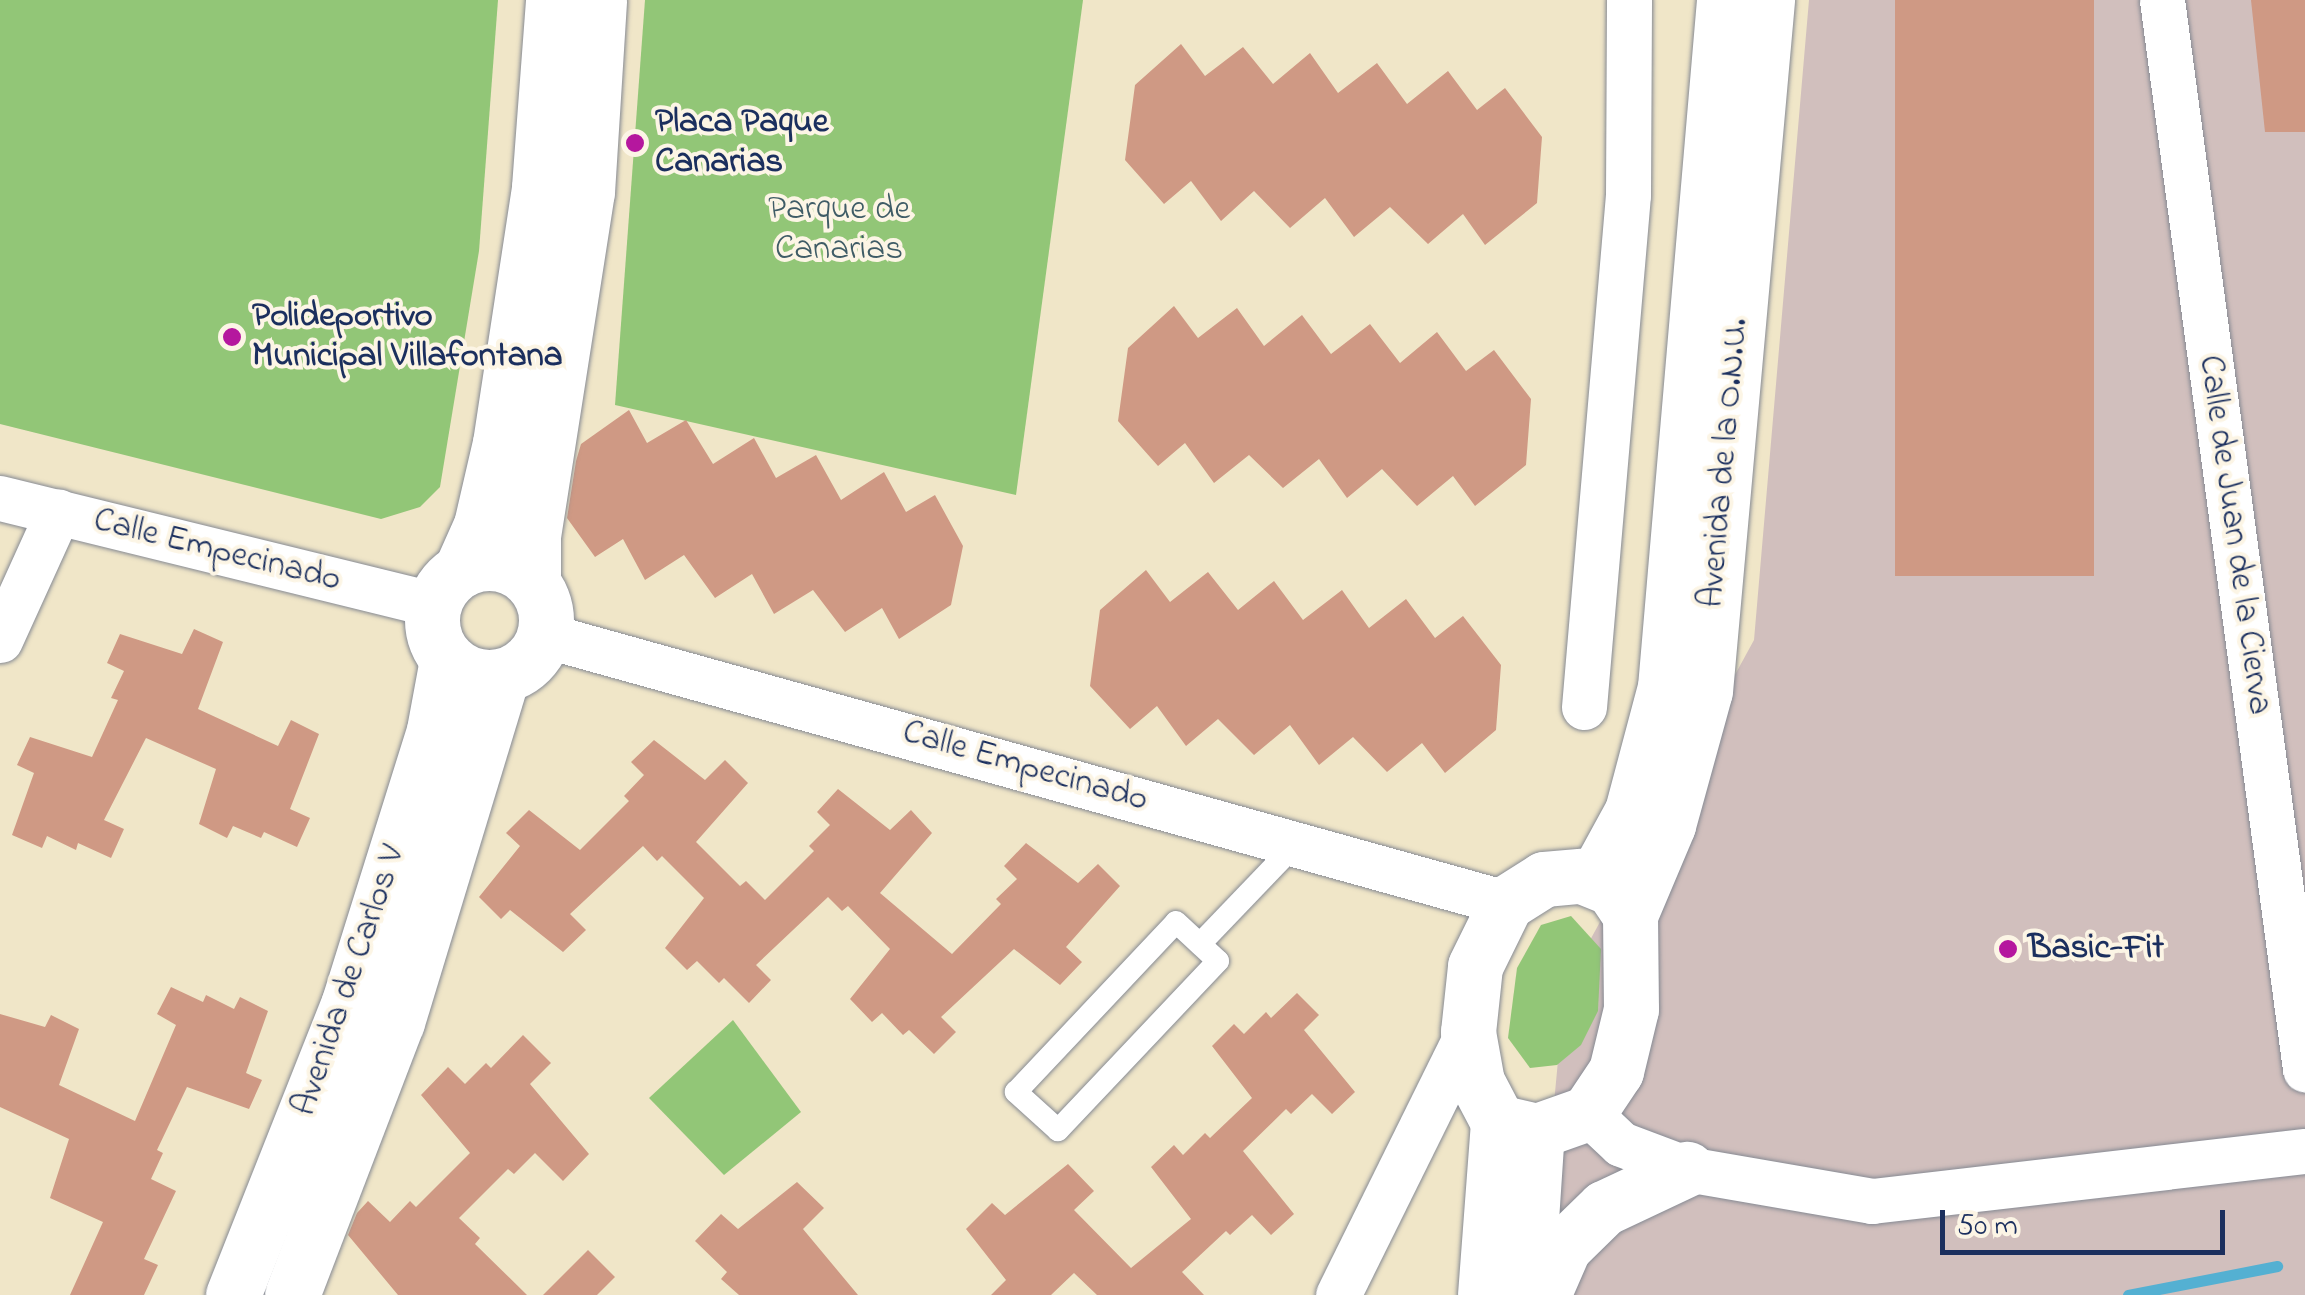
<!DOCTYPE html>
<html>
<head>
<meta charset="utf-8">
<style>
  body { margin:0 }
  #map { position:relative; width:2305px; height:1295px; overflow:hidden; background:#f0e6c8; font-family:"Indie Flower",sans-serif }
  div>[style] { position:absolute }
  .industrial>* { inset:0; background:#d1bfbd }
  .green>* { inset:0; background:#92c677 }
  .stream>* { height:11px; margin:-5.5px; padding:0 5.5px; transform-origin:5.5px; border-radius:5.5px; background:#54b0d2 }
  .building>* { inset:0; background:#cf9984; transform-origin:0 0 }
  .roads { filter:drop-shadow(0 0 2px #868a93) drop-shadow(0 0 2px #868a93) }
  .service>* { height:22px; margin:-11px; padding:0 11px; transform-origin:11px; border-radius:11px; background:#fff }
  .minor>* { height:45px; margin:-22.5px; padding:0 22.5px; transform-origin:22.5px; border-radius:22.5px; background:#fff }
  .tertiary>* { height:55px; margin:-27.5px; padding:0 27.5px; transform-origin:27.5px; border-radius:27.5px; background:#fff }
  .tertiary>.ring { margin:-27.5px; padding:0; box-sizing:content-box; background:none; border:55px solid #fff; border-radius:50% }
  .dots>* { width:28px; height:28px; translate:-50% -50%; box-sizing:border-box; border:5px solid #fcf5e5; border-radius:50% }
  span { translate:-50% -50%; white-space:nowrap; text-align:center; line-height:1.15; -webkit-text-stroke:8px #fcf5e5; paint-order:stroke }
  .poi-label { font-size:35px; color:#1b2f5e; font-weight:700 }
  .left { translate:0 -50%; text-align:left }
  .park-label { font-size:35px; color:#3f5c66 }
  .street-label { font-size:35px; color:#1b2f5e }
  .scale { position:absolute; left:1940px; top:1210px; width:285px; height:45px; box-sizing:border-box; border:5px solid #1b2f5e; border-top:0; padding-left:12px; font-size:30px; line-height:35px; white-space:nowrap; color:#1b2f5e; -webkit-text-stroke:8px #fcf5e5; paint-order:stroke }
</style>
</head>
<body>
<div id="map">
  <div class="industrial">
    <div style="clip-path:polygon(1809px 0,2305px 0,2305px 1295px,1536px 1295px,1565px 986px,1754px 640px)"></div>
  </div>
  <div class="green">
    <div style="clip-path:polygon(0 0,498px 0,479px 251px,440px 487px,420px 507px,381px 519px,0 424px)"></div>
    <div style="clip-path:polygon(645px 0,1083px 0,1016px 495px,615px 405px)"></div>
    <div style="clip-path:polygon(1571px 916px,1601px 949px,1598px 1011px,1581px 1045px,1557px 1065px,1530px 1068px,1508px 1038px,1517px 968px,1541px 925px)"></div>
    <div style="clip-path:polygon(733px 1020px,801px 1112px,724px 1175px,649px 1098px)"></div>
  </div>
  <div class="stream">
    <div style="left:2128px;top:1295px;width:152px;rotate:-11deg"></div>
  </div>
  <div class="building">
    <div style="left:1895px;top:0;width:199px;height:576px"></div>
    <div style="clip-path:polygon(2251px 0,2305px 0,2305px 132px,2265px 132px)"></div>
    <div style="clip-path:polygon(1181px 44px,1205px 76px,1243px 47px,1273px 84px,1310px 53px,1338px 93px,1377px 63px,1407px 104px,1448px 71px,1477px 110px,1505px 88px,1542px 137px,1537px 203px,1485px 245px,1463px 214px,1428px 244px,1390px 207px,1354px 237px,1325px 198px,1290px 228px,1254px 191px,1221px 221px,1191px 181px,1164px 204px,1125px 160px,1135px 85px)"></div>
    <div style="clip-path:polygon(1174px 306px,1198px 338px,1237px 308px,1264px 346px,1302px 315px,1331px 354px,1370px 324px,1400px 363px,1437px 332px,1466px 371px,1494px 350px,1531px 399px,1526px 465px,1475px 506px,1453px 476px,1417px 506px,1382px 469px,1347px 498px,1319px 459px,1283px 488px,1249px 455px,1214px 483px,1185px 443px,1158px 466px,1118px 421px,1128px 348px)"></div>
    <div style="clip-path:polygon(629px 410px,647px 443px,686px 420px,713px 464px,754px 438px,776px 478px,816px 455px,841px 500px,884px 472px,906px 512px,935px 495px,963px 546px,951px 605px,899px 639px,882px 608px,845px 632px,813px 590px,774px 614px,752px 574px,715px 598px,684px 555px,645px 580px,623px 539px,595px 557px,567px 518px,576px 461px,581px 444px)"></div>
    <div style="clip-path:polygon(1146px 570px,1170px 602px,1208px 572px,1238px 610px,1274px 581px,1303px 620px,1342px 590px,1369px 628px,1406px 599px,1435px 638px,1463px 616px,1501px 665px,1496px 730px,1445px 773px,1422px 743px,1387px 772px,1353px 737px,1319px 765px,1290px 725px,1254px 755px,1218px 719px,1186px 746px,1157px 706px,1130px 729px,1090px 686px,1100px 610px)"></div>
    <div style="clip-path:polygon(194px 629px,223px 642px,198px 709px,278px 746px,291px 720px,319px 734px,290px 809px,310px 818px,297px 847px,264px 832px,261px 838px,233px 826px,227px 838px,199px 824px,216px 769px,146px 738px,104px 820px,124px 829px,111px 858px,78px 843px,76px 850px,47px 836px,42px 848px,12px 835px,34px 773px,17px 765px,30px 737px,92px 757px,118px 700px,111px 698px,124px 671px,107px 663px,120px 634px,182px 654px)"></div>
    <div style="clip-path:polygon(654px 740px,705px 780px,725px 760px,748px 783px,696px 842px,740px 886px,746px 881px,765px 900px,814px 851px,809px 846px,830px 825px,817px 812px,838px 789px,890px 830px,911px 810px,932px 833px,880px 893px,952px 954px,1001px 904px,996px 899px,1017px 879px,1004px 866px,1026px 843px,1078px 883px,1098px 864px,1120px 886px,1066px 947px,1082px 962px,1060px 985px,1014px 949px,941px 1017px,956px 1032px,934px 1054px,909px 1030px,903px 1035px,882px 1013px,872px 1022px,850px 999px,890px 949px,848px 906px,842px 911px,828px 897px,756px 965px,771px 980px,749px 1003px,724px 978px,719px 983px,697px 961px,687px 970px,665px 948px,704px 898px,662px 856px,657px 861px,643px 846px,570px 914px,586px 930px,563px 952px,510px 910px,501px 919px,479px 897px,520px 846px,506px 833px,529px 810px,580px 850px,629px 801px,624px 796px,644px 775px,631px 762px)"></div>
    <div style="clip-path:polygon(171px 987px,203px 1002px,206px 995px,234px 1009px,240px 997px,268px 1011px,246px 1073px,262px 1080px,249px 1109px,187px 1087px,157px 1150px,163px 1153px,151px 1179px,176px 1191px,144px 1259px,158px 1265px,144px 1295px,70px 1295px,103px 1222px,50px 1198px,69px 1139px,0 1107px,0 1014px,45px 1027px,51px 1015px,79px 1029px,59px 1085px,135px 1121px,176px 1025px,157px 1014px)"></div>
    <div style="clip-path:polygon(1297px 993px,1319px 1015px,1304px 1030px,1355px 1092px,1332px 1114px,1312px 1094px,1291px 1114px,1286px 1109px,1243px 1151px,1294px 1214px,1271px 1235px,1252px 1215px,1230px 1235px,1226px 1231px,1182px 1272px,1204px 1295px,1097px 1295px,1074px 1273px,1051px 1295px,991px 1295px,1006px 1280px,966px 1229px,992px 1203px,1005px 1215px,1068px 1164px,1094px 1191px,1074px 1210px,1131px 1268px,1191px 1219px,1151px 1167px,1174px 1145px,1183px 1155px,1205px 1133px,1210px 1138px,1252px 1098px,1212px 1046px,1234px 1024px,1244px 1034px,1266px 1012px,1271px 1018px)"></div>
    <div style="clip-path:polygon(523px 1035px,551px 1063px,530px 1084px,589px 1154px,563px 1181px,535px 1153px,514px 1174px,508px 1169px,459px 1218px,480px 1238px,475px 1244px,527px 1295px,398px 1295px,348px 1235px,357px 1213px,368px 1201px,390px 1222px,410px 1201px,416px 1207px,470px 1153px,421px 1095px,448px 1067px,465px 1084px,486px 1063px,491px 1068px)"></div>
    <div style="clip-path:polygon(797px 1182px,824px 1208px,803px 1229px,858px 1295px,739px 1295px,721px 1279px,727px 1272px,695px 1241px,721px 1214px,738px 1229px)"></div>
    <div style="clip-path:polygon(588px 1250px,615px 1277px,597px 1295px,543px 1295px)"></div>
  </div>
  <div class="roads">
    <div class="service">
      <div style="left:1176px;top:922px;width:57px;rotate:42.9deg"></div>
      <div style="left:1218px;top:961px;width:233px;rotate:133.4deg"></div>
      <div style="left:1058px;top:1130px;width:57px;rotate:-137.9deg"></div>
      <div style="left:1016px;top:1092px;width:233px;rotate:-46.7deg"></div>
      <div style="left:1200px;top:944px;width:139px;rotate:-46.2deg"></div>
    </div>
    <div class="minor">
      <div style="left:2162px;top:0;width:1079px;rotate:82.38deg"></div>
      <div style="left:0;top:498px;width:446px;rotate:13.8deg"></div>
      <div style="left:544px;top:635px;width:999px;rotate:15.57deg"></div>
      <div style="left:0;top:640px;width:141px;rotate:-65.6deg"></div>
      <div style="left:1584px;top:707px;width:514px;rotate:-85.09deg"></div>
      <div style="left:1628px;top:195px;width:195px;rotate:-89.7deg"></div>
      <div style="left:1588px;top:1113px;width:45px;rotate:43.2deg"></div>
      <div style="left:1621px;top:1144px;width:71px;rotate:20.7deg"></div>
      <div style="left:1687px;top:1169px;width:188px;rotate:9.8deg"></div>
      <div style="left:1872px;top:1201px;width:436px;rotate:-6.6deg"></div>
      <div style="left:1338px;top:1295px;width:293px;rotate:-63.7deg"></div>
    </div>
    <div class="tertiary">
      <div class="ring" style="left:432px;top:563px;width:59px;height:59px"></div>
      <div style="left:461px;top:570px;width:49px;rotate:-66deg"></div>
      <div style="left:481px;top:525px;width:84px;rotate:-77deg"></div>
      <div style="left:500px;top:443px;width:259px;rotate:-81.3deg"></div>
      <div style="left:539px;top:187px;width:188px;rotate:-85.7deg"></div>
      <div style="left:533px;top:580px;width:44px;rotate:-90deg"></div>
      <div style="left:533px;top:536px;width:348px;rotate:-81.1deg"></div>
      <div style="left:587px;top:192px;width:192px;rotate:-86.4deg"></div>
      <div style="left:1582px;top:876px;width:32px;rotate:22deg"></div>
      <div style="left:1612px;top:888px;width:32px;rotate:56deg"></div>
      <div style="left:1630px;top:915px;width:94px;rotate:89.4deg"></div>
      <div style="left:1631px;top:1009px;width:64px;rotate:103.6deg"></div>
      <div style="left:1616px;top:1071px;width:50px;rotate:123.7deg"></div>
      <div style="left:1588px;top:1113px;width:54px;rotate:160.6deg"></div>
      <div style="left:1537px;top:1131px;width:40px;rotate:-167deg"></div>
      <div style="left:1498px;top:1122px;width:45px;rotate:-117.7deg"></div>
      <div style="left:1477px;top:1082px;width:51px;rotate:-100.2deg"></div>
      <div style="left:1468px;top:1032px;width:66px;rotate:-83.9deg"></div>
      <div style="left:1475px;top:966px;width:70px;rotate:-63.8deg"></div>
      <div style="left:1506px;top:903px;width:45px;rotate:-32.3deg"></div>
      <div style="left:1544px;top:879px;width:38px;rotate:-5deg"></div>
      <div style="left:1595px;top:879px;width:77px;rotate:-61.4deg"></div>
      <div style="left:1632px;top:811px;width:128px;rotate:-75.1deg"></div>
      <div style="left:1665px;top:687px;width:690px;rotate:-85.09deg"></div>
      <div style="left:1630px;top:915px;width:98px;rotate:-67.1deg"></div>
      <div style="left:1668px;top:825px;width:139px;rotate:-74.6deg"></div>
      <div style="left:1705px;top:691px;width:694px;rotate:-84.87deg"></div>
      <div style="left:233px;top:1295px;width:312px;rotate:-68.4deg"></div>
      <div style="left:348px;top:1005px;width:288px;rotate:-72.6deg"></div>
      <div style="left:434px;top:730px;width:71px;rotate:-79.5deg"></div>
      <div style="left:292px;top:1295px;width:292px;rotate:-69deg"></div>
      <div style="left:397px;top:1022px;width:361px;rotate:-73.1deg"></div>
      <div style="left:1485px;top:1295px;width:173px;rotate:-85.7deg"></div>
      <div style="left:1526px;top:1295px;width:164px;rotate:-86.2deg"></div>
      <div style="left:1543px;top:1295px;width:52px;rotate:-66.4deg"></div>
      <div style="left:1564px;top:1247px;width:56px;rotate:-44.3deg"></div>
      <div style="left:1604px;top:1208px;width:92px;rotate:-25.2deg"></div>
    </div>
  </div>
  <div class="dots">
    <div style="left:635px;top:143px;background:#b5179e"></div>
    <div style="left:232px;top:337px;background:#b5179e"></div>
    <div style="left:2008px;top:949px;background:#b5179e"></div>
  </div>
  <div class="poi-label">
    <span class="left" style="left:655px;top:143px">Placa Paque<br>Canarias</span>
    <span class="left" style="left:252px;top:337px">Polideportivo<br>Municipal Villafontana</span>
    <span class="left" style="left:2028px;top:949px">Basic-Fit</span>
  </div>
  <div class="park-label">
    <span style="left:839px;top:230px">Parque de<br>Canarias</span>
  </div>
  <div class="street-label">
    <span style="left:1725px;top:463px;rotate:-85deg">Avenida de la O.N.U.</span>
    <span style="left:2234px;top:535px;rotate:82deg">Calle de Juan de la Cierva</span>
    <span style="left:217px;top:551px;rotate:14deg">Calle Empecinado</span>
    <span style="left:1025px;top:767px;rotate:16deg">Calle Empecinado</span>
    <span style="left:350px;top:981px;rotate:-71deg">Avenida de Carlos V</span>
  </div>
  <div class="scale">50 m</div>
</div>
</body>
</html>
